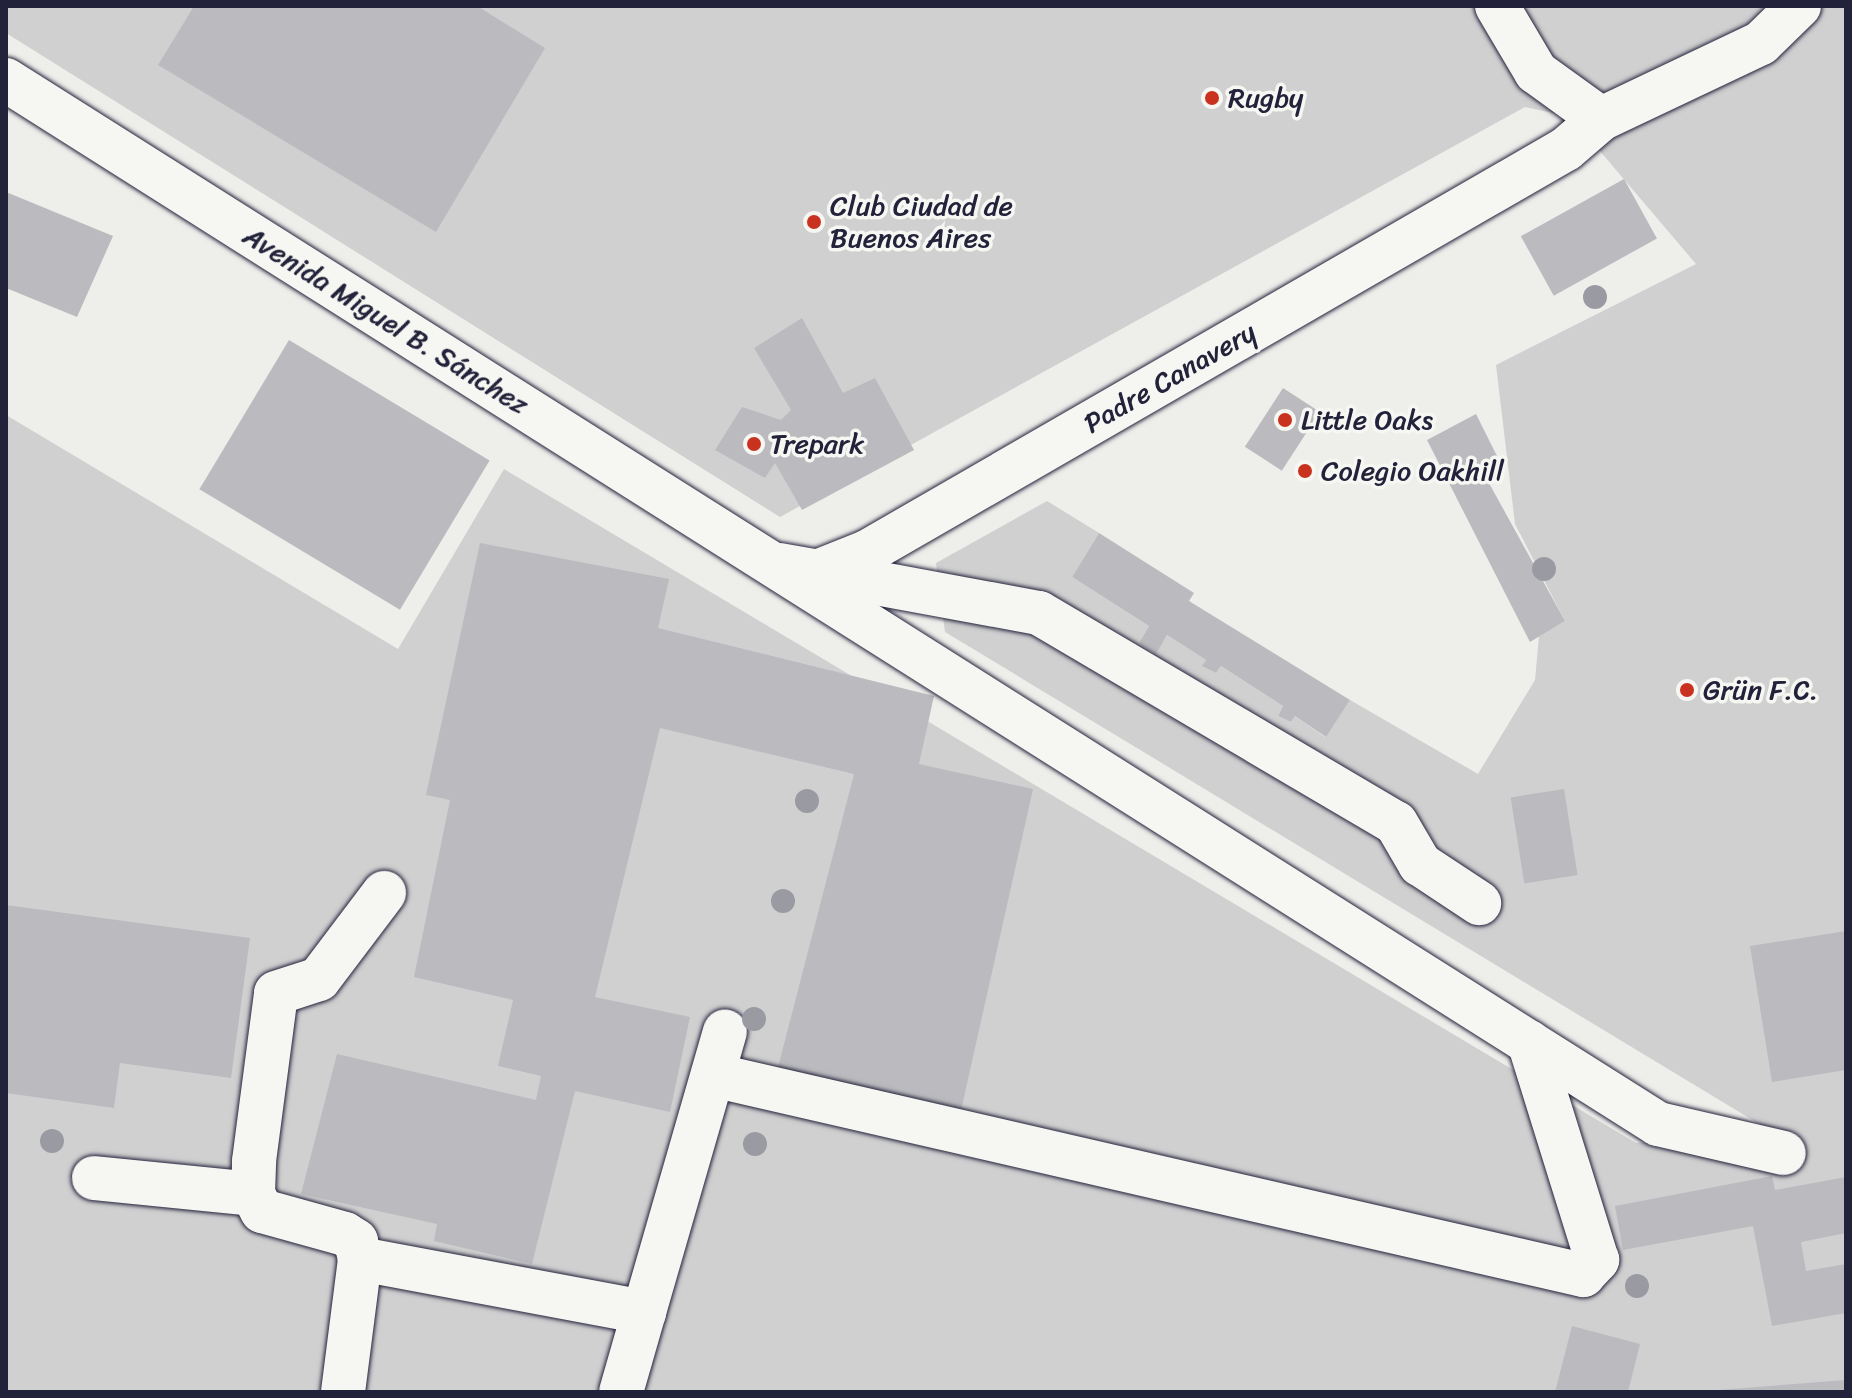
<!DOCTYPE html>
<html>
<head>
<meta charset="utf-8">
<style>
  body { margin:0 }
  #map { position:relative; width:1852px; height:1398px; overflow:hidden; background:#eeeeeb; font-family:Sriracha,sans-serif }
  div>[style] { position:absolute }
  .green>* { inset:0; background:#d0d0d1 }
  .building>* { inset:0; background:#bbbbbf; transform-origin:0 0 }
  .roads { filter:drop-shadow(0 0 2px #22223b) drop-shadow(0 0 2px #22223b) }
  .minor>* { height:44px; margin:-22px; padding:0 22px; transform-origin:22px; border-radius:22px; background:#f6f6f2 }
  .trees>* { width:24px; height:24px; margin:-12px; border-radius:50%; background:#9a9aa3 }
  .dots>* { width:22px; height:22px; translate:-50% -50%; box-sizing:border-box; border:4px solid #f6f6f2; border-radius:50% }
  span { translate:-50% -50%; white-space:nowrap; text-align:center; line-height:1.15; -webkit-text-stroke:7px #f6f6f2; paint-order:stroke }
  .poi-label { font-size:28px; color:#22223b }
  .left { translate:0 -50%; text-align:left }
  .street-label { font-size:28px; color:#22223b }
  .frame { position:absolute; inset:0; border:8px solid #22223b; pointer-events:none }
</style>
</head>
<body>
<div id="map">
  <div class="green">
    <div style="clip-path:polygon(6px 6px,1846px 6px,1846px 1392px,6px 1392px,6px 415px,398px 649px,504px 469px,1636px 1143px,1769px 1130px,945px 632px,936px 563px,1047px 501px,1099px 533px,1072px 577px,1149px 626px,1139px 643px,1155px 653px,1167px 635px,1206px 660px,1203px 666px,1216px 673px,1221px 666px,1283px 706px,1278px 716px,1291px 722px,1295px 716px,1325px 737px,1350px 700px,1478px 774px,1535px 680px,1539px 636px,1565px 621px,1515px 524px,1496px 365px,1696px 264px,1571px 117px,1525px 107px,780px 517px,6px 33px)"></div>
  </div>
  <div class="building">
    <div style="clip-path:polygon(194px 6px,477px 6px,545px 48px,436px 232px,158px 65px)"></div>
    <div style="left:1624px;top:179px;width:68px;height:118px;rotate:61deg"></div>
    <div style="clip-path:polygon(6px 192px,113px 236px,77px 317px,6px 288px)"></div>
    <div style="clip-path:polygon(802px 318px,843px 393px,875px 378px,914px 450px,802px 510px,775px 463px,765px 478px,715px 450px,742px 407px,781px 420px,791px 410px,754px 348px)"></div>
    <div style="left:289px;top:340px;width:234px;height:174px;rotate:31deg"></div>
    <div style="left:1283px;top:388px;width:44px;height:70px;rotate:33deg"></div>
    <div style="clip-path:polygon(1476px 414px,1501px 464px,1484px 474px,1565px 621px,1530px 642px,1427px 440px)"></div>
    <div style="clip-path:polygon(1099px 533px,1194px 593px,1189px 601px,1350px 700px,1326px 737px,1295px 716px,1291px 722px,1278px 716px,1283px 706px,1221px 666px,1216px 673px,1202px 666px,1206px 660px,1167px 635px,1156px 654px,1139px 643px,1149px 626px,1072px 577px)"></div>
    <div style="clip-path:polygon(480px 543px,669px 579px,658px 628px,934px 696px,919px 764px,1033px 789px,960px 1115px,777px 1071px,854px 774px,660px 728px,595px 997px,690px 1017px,670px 1112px,575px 1091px,532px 1264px,434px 1241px,437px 1224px,301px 1194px,337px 1054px,536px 1100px,541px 1076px,498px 1066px,513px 1000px,414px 977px,450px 800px,426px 795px)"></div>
    <div style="left:1564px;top:789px;width:87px;height:54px;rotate:81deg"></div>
    <div style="clip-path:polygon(6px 905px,250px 938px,231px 1078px,120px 1063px,114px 1108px,6px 1093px)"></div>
    <div style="clip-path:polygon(1846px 931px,1846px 1070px,1772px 1082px,1750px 946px)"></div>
    <div style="clip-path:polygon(1772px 1176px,1775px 1190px,1846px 1177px,1846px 1233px,1801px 1242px,1806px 1271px,1846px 1264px,1846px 1313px,1772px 1326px,1753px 1226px,1623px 1250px,1615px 1206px)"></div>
    <div style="clip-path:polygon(1572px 1326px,1640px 1344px,1628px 1392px,1555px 1392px)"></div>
    <div style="clip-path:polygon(1846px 1380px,1846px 1392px,1718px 1392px,1718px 1390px)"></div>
  </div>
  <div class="roads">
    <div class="minor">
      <div style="left:1497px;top:6px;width:77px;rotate:59.4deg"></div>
      <div style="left:1536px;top:72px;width:80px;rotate:35.9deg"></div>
      <div style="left:6px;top:80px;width:1954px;rotate:32.29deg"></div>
      <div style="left:1658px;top:1124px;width:129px;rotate:13deg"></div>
      <div style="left:779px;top:565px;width:39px;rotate:10deg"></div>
      <div style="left:817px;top:572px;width:54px;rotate:-21.8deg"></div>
      <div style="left:867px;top:552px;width:807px;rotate:-29.97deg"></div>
      <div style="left:1566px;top:149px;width:46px;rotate:-40.6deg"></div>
      <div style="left:1601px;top:119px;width:177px;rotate:-25.4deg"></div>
      <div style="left:1761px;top:43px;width:53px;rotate:-44.2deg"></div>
      <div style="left:817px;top:572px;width:226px;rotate:10.5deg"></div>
      <div style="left:1039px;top:613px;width:414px;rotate:30.5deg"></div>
      <div style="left:1396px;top:823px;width:48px;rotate:59.7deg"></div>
      <div style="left:1420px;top:864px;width:71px;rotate:33.5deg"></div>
      <div style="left:713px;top:1075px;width:893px;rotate:12.95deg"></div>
      <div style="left:1583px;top:1275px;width:21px;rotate:-47deg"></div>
      <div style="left:1597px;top:1260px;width:228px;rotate:-107.3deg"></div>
      <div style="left:94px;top:1178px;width:160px;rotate:5.7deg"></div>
      <div style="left:360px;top:1259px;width:18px;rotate:-103deg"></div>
      <div style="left:356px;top:1241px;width:13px;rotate:-148deg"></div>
      <div style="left:345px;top:1234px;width:86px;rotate:-164.5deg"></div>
      <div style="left:262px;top:1211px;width:19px;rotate:-118deg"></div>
      <div style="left:253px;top:1194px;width:33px;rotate:-88deg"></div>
      <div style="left:254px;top:1161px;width:169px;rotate:-82.5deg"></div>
      <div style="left:276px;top:993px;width:45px;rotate:-18deg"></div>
      <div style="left:319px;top:979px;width:108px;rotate:-52.9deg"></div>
      <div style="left:644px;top:1312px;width:292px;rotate:-73.9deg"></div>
      <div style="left:343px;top:1392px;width:134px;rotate:-82.7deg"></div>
      <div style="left:360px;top:1259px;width:289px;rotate:10.6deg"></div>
      <div style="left:644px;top:1312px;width:83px;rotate:106deg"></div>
    </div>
  </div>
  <div class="trees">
    <div style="left:1595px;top:297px"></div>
    <div style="left:1544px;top:569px"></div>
    <div style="left:807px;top:801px"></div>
    <div style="left:783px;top:901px"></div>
    <div style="left:754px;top:1019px"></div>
    <div style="left:52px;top:1141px"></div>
    <div style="left:755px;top:1144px"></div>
    <div style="left:1637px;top:1286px"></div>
  </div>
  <div class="dots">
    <div style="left:1212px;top:98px;background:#c8321e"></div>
    <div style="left:814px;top:222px;background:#c8321e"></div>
    <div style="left:1285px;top:420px;background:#c8321e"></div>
    <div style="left:754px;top:444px;background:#c8321e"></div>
    <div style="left:1305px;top:471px;background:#c8321e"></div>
    <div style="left:1687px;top:690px;background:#c8321e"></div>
  </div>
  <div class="poi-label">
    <span class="left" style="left:1228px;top:98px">Rugby</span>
    <span class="left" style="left:830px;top:222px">Club Ciudad de<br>Buenos Aires</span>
    <span class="left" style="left:1301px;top:420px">Little Oaks</span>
    <span class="left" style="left:770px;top:444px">Trepark</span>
    <span class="left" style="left:1321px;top:471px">Colegio Oakhill</span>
    <span class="left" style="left:1703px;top:690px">Grün F.C.</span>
  </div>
  <div class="street-label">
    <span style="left:386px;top:320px;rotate:32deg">Avenida Miguel B. Sánchez</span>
    <span style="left:1170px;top:378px;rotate:-30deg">Padre Canavery</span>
  </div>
  <div class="frame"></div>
</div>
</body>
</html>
